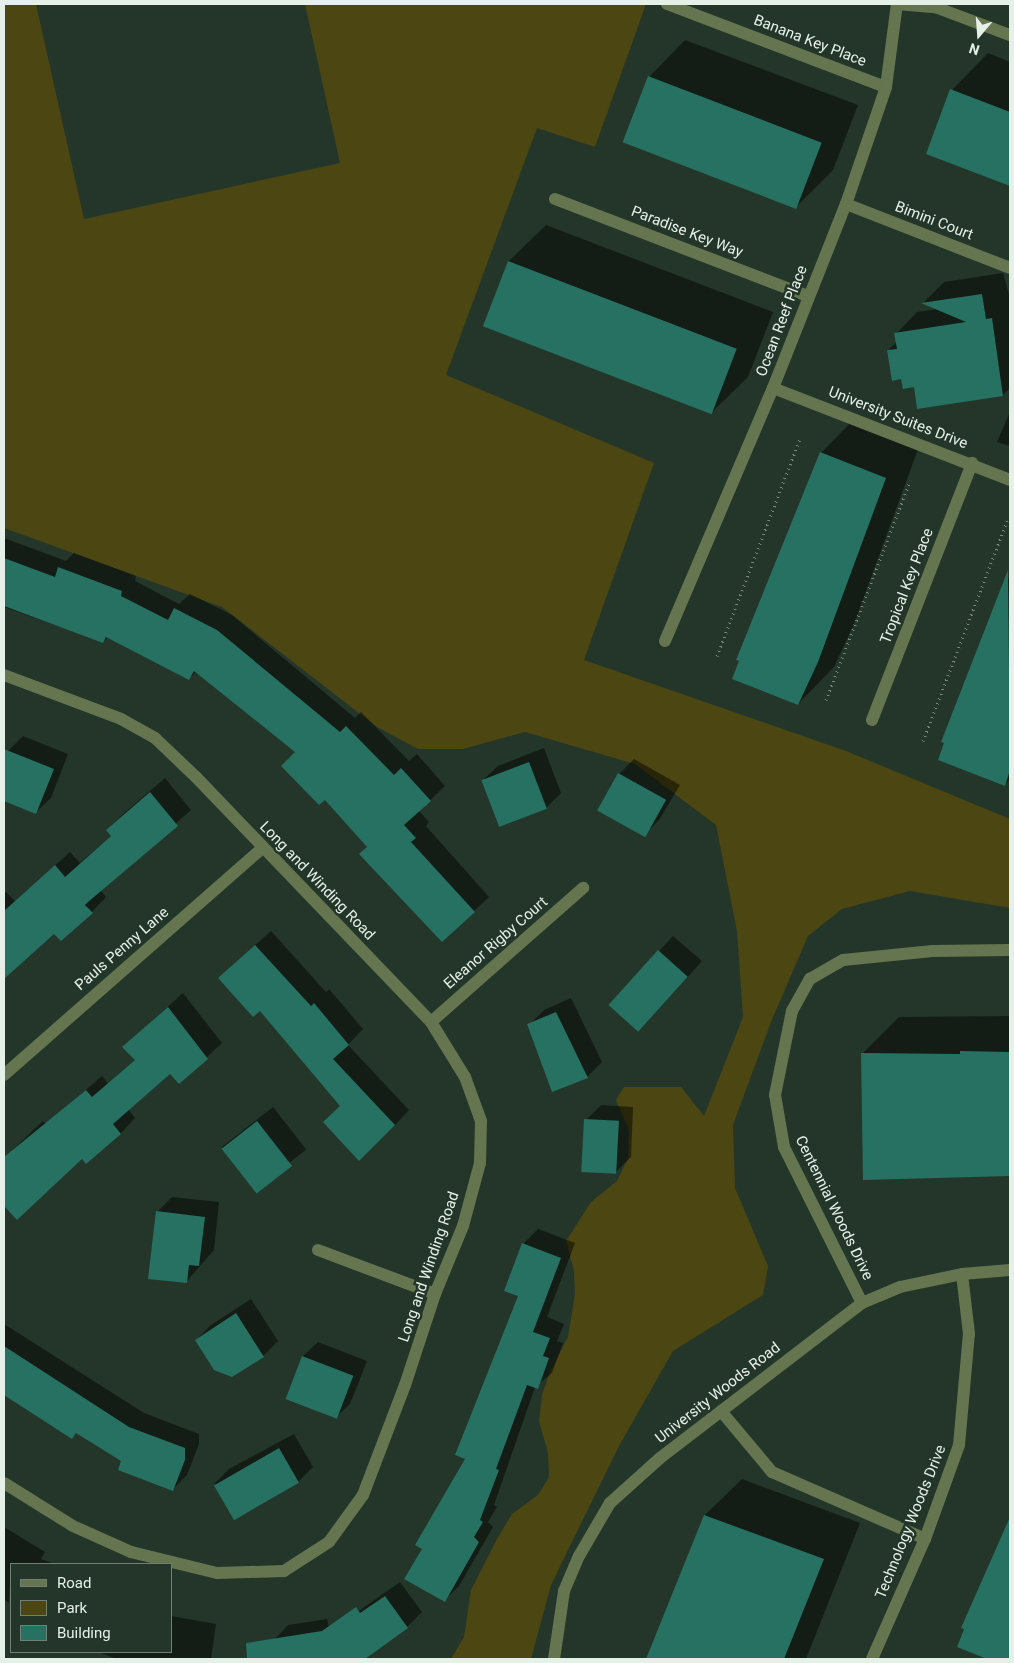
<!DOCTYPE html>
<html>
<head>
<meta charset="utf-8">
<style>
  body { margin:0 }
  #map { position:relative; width:1014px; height:1663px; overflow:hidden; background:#243629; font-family:Roboto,sans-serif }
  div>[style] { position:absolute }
  .green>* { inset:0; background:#4b4612 }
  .shadow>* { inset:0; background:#0007; transform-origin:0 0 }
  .building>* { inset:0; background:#267162; transform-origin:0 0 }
  .path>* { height:3px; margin-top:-1.5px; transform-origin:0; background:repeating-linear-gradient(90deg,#79887d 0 1px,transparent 0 5px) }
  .minor>* { height:12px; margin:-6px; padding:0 6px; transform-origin:6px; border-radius:6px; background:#647550 }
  span { translate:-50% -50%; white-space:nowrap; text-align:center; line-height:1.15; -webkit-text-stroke:5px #243629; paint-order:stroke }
  .street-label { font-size:15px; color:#e5f0e8 }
  .frame { position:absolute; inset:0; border:5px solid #e5f0e8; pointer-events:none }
  .legend { position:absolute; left:10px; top:1563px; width:162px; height:90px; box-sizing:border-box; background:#243629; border:1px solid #718075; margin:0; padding:6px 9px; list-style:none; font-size:15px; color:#e5f0e8 }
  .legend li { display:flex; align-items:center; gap:10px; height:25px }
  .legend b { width:25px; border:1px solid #718075 }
  .north { position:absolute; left:954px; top:10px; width:50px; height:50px; -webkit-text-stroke:4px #243629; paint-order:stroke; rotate:198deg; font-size:14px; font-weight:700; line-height:20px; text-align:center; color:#e5f0e8 }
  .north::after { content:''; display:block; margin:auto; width:18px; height:22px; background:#e5f0e8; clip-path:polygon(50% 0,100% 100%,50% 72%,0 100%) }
</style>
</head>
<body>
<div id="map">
  <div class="green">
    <div style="clip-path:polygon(4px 4px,36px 4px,84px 219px,340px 163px,305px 4px,646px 4px,595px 147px,537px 128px,446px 375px,654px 463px,584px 660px,846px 751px,1010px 819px,1010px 908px,910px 891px,842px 909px,808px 936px,771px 1022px,733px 1125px,735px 1188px,768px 1266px,763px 1295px,673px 1351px,619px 1446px,551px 1585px,531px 1659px,451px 1659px,464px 1637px,471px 1590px,497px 1539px,512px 1514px,538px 1495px,549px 1477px,548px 1453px,539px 1421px,542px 1395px,550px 1372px,568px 1337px,575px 1294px,574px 1271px,566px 1241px,591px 1202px,617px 1181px,628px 1158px,629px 1130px,616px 1100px,624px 1087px,681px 1087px,704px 1116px,743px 1017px,737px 931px,716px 825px,635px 764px,525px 732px,463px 749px,418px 749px,377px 727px,222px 607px,4px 528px)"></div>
  </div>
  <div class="shadow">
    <div style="clip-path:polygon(685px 40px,858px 105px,833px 170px,797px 206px,649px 77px)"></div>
    <div style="clip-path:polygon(988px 53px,1010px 62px,1010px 185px,928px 153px,952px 90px)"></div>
    <div style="clip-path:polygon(546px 225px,773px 312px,748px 377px,711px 413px,485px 325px,509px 261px)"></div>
    <div style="clip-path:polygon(1003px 273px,1010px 298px,1010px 388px,1003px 395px,915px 385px,902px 378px,888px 350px,897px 342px,896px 334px,917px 312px,938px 309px,923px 303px,944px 282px)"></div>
    <div style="clip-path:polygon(1010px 412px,1010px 446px,997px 442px)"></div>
    <div style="clip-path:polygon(857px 416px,921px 441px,854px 624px,834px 667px,798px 704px,821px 453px)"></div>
    <div style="clip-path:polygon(4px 538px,66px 561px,74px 553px,136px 576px,135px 581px,179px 604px,190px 594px,232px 615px,355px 718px,361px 712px,409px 761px,417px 754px,445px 786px,419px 811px,429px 822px,426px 826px,489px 897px,474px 911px,368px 847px,325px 798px,297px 752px,197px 671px,189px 679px,108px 637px,103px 642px,4px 607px)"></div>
    <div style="clip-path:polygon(1010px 574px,1010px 779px,1004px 785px,961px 694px)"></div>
    <div style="clip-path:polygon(23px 736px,68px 754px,51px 798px,36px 812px,4px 799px,4px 763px,8px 751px)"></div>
    <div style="clip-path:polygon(544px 748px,561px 793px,546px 808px,483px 780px,498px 766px)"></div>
    <div style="clip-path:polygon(634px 759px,680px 785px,659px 820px,644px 835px,599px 809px,619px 774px)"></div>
    <div style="clip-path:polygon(165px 778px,191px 810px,100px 890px,106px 897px,92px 912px,54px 932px,4px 979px,4px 894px,6px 892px,15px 901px,70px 852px,80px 863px,112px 835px,107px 830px,122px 815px)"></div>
    <div style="clip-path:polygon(271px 931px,326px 992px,329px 989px,363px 1029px,348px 1045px,409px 1110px,395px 1125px,342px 1105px,235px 963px)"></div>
    <div style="clip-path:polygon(673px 936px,702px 961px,640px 1030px,659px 951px)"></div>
    <div style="clip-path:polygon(183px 993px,222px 1043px,179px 1083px,170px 1072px,128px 1109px,135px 1118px,121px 1133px,87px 1162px,82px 1157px,17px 1218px,4px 1204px,4px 1158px,43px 1121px,46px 1124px,102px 1076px,108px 1084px,136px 1059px,123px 1047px)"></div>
    <div style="clip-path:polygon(571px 998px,602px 1062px,587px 1077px,552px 1091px,529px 1025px,544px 1010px)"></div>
    <div style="clip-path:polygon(1010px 1016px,1010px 1175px,864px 1178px,862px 1054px,899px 1017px)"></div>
    <div style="clip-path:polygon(601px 1105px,633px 1107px,631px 1157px,616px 1172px,586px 1120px)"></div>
    <div style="left:273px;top:1107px;width:54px;height:65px;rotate:52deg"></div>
    <div style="clip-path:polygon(172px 1197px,219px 1202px,214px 1250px,186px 1282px,157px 1212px)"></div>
    <div style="clip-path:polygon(538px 1229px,575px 1243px,547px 1317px,564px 1324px,557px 1341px,563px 1343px,552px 1373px,535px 1387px,494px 1505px,497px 1507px,488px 1522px,493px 1527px,459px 1586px,444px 1601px,423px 1548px,467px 1458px,519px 1295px,523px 1244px)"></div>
    <div style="clip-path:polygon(251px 1299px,278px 1341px,263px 1356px,196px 1340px,211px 1325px)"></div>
    <div style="clip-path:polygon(4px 1324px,144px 1413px,199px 1434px,199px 1444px,187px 1475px,172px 1490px,77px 1432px,72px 1438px,4px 1394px)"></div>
    <div style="clip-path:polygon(318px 1342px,367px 1361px,350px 1404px,335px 1418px,286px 1398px,303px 1356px)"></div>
    <div style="clip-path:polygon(294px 1434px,313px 1467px,298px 1482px,214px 1484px,229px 1469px)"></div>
    <div style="clip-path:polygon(742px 1479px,860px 1523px,806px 1659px,648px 1657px,705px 1515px)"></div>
    <div style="clip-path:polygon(4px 1527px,45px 1552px,41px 1559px,55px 1564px,11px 1564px,9px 1603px,4px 1599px)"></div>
    <div style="clip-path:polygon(1010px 1532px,1010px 1659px,989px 1659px,958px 1646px,972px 1604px)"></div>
    <div style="clip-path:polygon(400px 1582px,422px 1612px,407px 1627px,356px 1613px)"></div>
    <div style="clip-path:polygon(171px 1616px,216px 1624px,211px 1659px,117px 1659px,98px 1652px,171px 1652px)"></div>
    <div style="clip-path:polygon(327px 1619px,337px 1659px,266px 1659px,264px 1651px,288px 1625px)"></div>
  </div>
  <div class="building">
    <div style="left:648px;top:76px;width:186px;height:71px;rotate:21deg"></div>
    <div style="clip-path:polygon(950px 89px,1010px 112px,1010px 186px,926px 154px)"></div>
    <div style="left:508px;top:261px;width:245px;height:70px;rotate:21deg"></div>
    <div style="clip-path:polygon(982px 294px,986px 319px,992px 318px,1003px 396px,917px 409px,914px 387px,903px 389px,901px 379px,892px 381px,887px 350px,897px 349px,894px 333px,966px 322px,921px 303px)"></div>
    <div style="clip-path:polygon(820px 452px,886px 478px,818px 662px,798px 705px,732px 679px,739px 661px,736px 660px)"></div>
    <div style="clip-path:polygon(4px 558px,55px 577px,58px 567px,122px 591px,121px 596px,168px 620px,174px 608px,217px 630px,340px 732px,346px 726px,394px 775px,401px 768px,431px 801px,404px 825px,416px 838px,411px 842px,475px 912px,442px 942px,359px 854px,367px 847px,325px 800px,319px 805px,281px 766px,295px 752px,194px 671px,189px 680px,106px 637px,103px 643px,4px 606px)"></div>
    <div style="clip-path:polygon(1008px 570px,1010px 770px,1005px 786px,938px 760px,944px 743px,941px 742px)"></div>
    <div style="clip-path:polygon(4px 749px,54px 769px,36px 814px,4px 801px)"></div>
    <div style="left:529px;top:762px;width:50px;height:51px;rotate:69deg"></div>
    <div style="left:618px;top:773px;width:55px;height:43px;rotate:29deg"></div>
    <div style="clip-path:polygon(150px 792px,178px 826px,88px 902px,85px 905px,93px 913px,61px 941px,54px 934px,4px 979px,4px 911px,55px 865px,65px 877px,111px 836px,106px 830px)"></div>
    <div style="clip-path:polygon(255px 945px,311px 1006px,314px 1003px,349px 1045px,333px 1059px,395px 1125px,359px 1161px,323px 1122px,340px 1106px,260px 1011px,253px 1017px,218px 978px)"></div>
    <div style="left:658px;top:950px;width:40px;height:74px;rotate:42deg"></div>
    <div style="clip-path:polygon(168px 1007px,208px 1059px,179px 1084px,170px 1074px,113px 1124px,121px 1134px,86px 1164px,82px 1159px,17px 1220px,4px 1206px,4px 1157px,86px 1090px,92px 1097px,135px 1060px,122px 1047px)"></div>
    <div style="clip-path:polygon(556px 1012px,588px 1078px,552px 1092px,527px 1024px)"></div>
    <div style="clip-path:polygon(960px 1051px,1010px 1052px,1010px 1176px,863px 1180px,861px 1053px,960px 1054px)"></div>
    <div style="left:584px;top:1119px;width:35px;height:53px;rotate:3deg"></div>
    <div style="left:257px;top:1121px;width:57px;height:45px;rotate:52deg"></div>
    <div style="clip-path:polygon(156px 1211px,205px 1217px,199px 1266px,189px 1265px,187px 1283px,148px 1279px)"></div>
    <div style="clip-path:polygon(522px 1243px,561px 1258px,533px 1332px,550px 1338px,543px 1356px,549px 1358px,538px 1389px,527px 1385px,496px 1469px,499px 1470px,480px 1520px,483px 1522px,474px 1537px,479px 1542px,445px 1602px,404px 1579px,422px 1549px,415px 1545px,465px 1459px,455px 1455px,518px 1296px,504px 1291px)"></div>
    <div style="clip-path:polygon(236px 1313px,264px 1357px,232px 1377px,214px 1370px,195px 1340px)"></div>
    <div style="clip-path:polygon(4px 1346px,129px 1427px,185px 1448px,185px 1460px,173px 1491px,118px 1470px,121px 1461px,76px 1433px,72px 1439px,4px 1395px)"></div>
    <div style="left:302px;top:1356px;width:55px;height:46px;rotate:21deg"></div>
    <div style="left:279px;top:1448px;width:40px;height:75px;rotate:60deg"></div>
    <div style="clip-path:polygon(704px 1515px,824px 1559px,784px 1659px,646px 1659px)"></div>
    <div style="clip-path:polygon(1010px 1517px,1010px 1659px,987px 1659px,957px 1647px,964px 1629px,961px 1628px)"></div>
    <div style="clip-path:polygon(385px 1596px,408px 1628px,365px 1659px,247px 1659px,246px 1643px,322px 1631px,356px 1607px,360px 1613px)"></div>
  </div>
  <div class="path">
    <div style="left:717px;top:656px;width:232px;rotate:-69.1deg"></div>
    <div style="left:826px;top:700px;width:235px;rotate:-69deg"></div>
    <div style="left:923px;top:741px;width:239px;rotate:-69.1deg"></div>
  </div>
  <div class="minor">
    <div style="left:667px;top:4px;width:234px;rotate:20.8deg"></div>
    <div style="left:897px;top:4px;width:38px;rotate:5deg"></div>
    <div style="left:935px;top:7px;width:80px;rotate:20.5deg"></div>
    <div style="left:555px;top:199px;width:271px;rotate:21deg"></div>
    <div style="left:846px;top:204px;width:176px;rotate:21.3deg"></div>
    <div style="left:773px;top:388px;width:254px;rotate:21.2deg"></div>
    <div style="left:665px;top:641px;width:275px;rotate:-66.9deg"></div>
    <div style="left:773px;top:388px;width:198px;rotate:-68.4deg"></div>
    <div style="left:846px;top:204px;width:124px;rotate:-71.1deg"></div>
    <div style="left:886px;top:87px;width:84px;rotate:-82.5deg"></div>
    <div style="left:4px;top:675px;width:125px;rotate:20.6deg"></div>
    <div style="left:121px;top:719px;width:39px;rotate:29deg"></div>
    <div style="left:155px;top:738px;width:57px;rotate:43.6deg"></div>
    <div style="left:196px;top:777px;width:339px;rotate:46.2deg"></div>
    <div style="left:431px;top:1022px;width:65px;rotate:58.3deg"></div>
    <div style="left:465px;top:1077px;width:47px;rotate:70deg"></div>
    <div style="left:481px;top:1121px;width:42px;rotate:91.4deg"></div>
    <div style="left:480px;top:1163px;width:65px;rotate:105.1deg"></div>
    <div style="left:463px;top:1226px;width:74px;rotate:112.4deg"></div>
    <div style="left:435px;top:1294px;width:96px;rotate:108.2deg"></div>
    <div style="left:405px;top:1385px;width:118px;rotate:110.9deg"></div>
    <div style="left:363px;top:1495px;width:58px;rotate:125.9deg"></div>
    <div style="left:329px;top:1542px;width:54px;rotate:147.2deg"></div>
    <div style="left:284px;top:1571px;width:67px;rotate:178.3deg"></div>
    <div style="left:217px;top:1573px;width:89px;rotate:-166.3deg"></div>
    <div style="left:131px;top:1552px;width:64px;rotate:-155.9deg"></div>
    <div style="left:73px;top:1526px;width:81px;rotate:-148.1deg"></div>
    <div style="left:872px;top:720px;width:276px;rotate:-68.7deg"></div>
    <div style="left:431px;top:1022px;width:203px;rotate:-41.4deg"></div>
    <div style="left:4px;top:1075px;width:344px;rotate:-41.3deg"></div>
    <div style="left:318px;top:1250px;width:125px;rotate:20.6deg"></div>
    <div style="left:862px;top:1303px;width:174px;rotate:-116.6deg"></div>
    <div style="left:784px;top:1147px;width:53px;rotate:-99.8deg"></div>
    <div style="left:775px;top:1095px;width:86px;rotate:-78.6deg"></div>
    <div style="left:792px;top:1011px;width:37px;rotate:-61deg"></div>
    <div style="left:810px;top:979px;width:38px;rotate:-30deg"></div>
    <div style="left:843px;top:960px;width:90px;rotate:-5.7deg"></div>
    <div style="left:933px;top:951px;width:77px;rotate:-0.7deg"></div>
    <div style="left:721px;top:1411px;width:80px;rotate:50.1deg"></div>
    <div style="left:772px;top:1472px;width:167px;rotate:23.6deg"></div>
    <div style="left:554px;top:1659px;width:69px;rotate:-81.6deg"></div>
    <div style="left:564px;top:1591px;width:38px;rotate:-67deg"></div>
    <div style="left:579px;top:1556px;width:61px;rotate:-59.7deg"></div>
    <div style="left:610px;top:1503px;width:67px;rotate:-42deg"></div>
    <div style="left:660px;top:1458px;width:255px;rotate:-37.5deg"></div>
    <div style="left:862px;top:1303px;width:41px;rotate:-22.8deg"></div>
    <div style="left:900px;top:1287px;width:63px;rotate:-11.8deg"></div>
    <div style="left:962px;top:1274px;width:48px;rotate:-4.8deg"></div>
    <div style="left:872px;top:1659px;width:131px;rotate:-66.2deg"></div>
    <div style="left:925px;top:1539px;width:100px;rotate:-70.1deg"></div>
    <div style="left:959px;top:1445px;width:111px;rotate:-84.9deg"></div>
    <div style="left:969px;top:1334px;width:60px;rotate:-96.7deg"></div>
  </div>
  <div class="street-label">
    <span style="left:810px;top:41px;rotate:21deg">Banana Key Place</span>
    <span style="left:934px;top:221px;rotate:21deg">Bimini Court</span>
    <span style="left:687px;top:232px;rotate:21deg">Paradise Key Way</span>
    <span style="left:782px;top:321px;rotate:-69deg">Ocean Reef Place</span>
    <span style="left:898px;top:418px;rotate:21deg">University Suites Drive</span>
    <span style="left:907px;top:586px;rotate:-69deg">Tropical Key Place</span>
    <span style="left:317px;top:881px;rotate:46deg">Long and Winding Road</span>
    <span style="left:496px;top:943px;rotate:-41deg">Eleanor Rigby Court</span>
    <span style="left:122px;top:949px;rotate:-41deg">Pauls Penny Lane</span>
    <span style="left:834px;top:1208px;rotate:64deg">Centennial Woods Drive</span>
    <span style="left:429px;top:1267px;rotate:-71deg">Long and Winding Road</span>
    <span style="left:718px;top:1393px;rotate:-38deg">University Woods Road</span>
    <span style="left:911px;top:1522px;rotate:-68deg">Technology Woods Drive</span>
  </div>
  <div class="frame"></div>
  <ul class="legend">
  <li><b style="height:6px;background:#647550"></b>Road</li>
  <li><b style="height:14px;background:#4b4612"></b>Park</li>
  <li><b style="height:14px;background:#267162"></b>Building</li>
  </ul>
  <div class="north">N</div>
</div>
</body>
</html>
